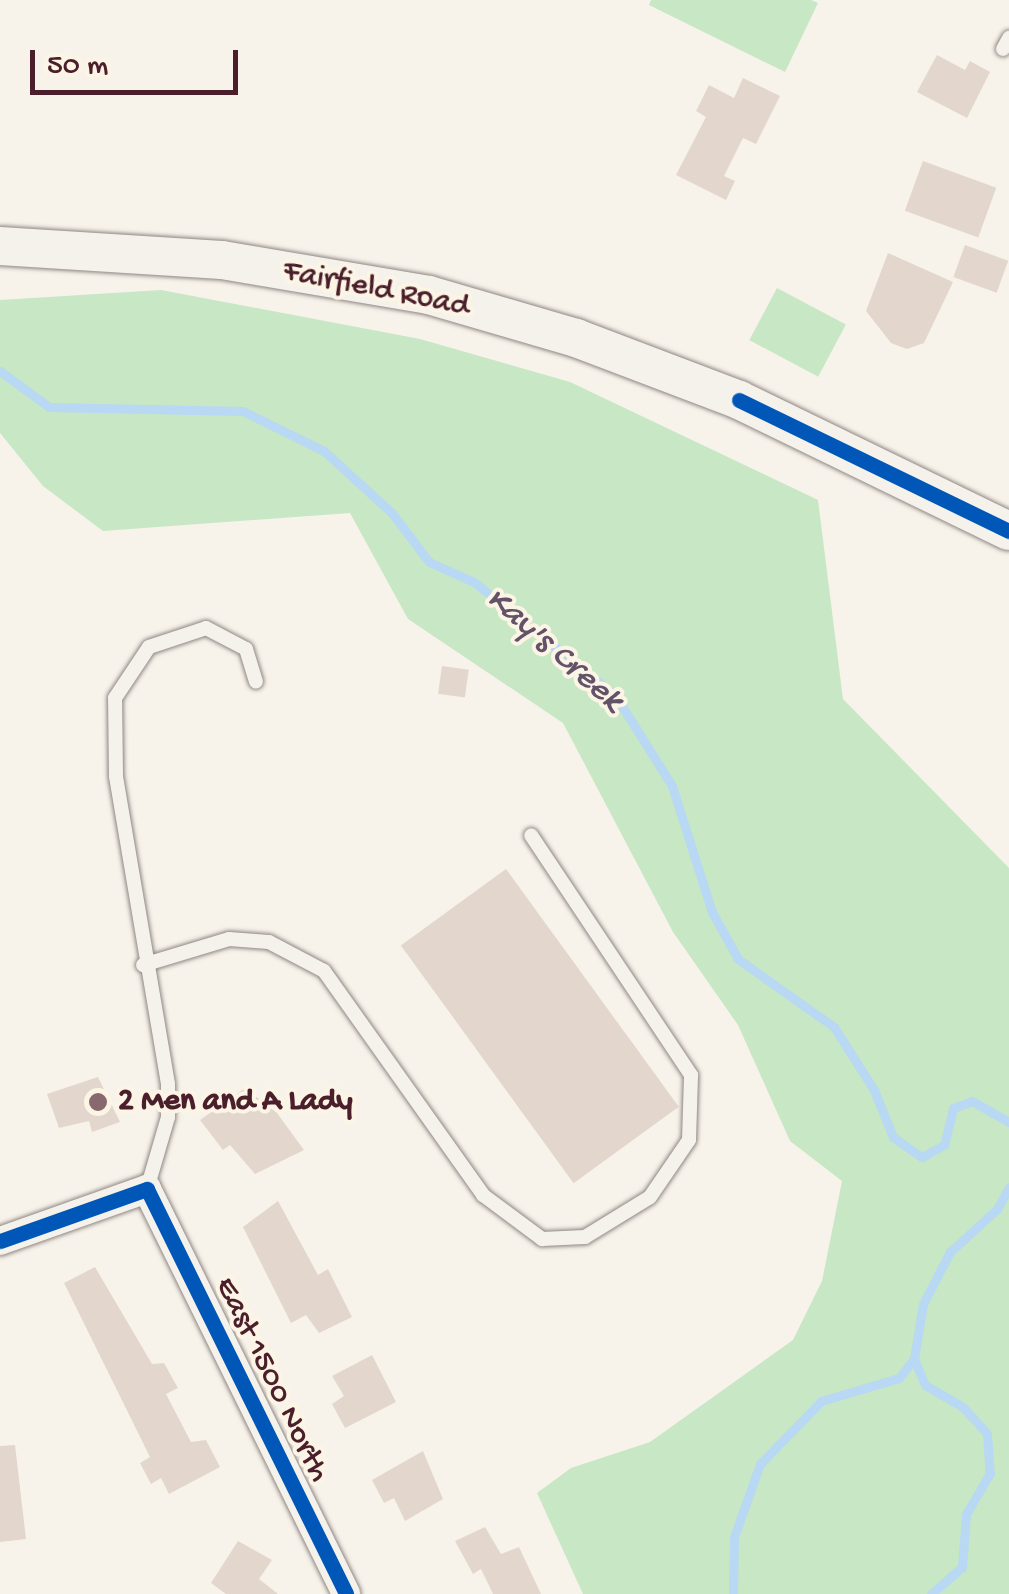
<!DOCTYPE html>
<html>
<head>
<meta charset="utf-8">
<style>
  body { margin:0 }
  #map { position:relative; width:1009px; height:1594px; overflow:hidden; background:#f7f3ea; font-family:"Gochi Hand",sans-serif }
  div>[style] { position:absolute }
  .green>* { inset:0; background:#c8e7c4; transform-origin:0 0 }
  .stream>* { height:9px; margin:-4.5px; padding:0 4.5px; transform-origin:4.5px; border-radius:4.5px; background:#b8d8f4 }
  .building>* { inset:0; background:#e3d7cd; transform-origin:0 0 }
  .roads { filter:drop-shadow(0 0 2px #908684) drop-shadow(0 0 2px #908684) }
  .lane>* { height:14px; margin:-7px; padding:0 7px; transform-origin:7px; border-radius:7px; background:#f5f2ec }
  .street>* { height:28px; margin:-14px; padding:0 14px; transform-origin:14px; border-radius:14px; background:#f5f2ec }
  .secondary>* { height:38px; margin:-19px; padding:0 19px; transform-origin:19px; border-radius:19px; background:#f5f2ec }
  .cycleway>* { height:15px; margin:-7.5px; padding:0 7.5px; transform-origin:7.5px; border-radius:7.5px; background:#0057b8 }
  .dots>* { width:28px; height:28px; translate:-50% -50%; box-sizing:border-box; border:5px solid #fcf5e5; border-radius:50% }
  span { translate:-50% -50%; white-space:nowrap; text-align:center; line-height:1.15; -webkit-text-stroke:8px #fcf5e5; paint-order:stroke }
  .street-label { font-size:32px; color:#4a1f2b }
  .poi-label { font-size:32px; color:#4a1f2b; font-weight:700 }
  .left { translate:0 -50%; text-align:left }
  .water-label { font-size:35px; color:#635369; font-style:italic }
  .scale { position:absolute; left:30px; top:50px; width:208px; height:45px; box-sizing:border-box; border:5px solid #4a1f2b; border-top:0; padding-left:12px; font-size:30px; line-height:35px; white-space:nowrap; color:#4a1f2b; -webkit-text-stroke:8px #fcf5e5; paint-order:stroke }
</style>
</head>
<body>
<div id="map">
  <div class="green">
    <div style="clip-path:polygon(651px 0,811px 0,818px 3px,785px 72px,649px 5px)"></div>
    <div style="left:777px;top:288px;width:78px;height:59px;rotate:28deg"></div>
    <div style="clip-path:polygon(161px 290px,420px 339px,570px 382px,818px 500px,843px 699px,1009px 868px,1009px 1594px,583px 1594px,537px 1493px,571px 1468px,650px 1442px,793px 1340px,822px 1281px,842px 1181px,790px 1141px,738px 1025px,673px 932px,563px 723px,408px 619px,350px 513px,103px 531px,43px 486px,0 433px,0 300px)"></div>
  </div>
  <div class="stream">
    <div style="left:0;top:371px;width:61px;rotate:36.3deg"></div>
    <div style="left:49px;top:407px;width:194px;rotate:1.2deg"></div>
    <div style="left:243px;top:411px;width:90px;rotate:26.3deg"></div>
    <div style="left:324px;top:451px;width:92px;rotate:42.4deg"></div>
    <div style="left:392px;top:513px;width:61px;rotate:52.9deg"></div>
    <div style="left:429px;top:562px;width:49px;rotate:24deg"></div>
    <div style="left:474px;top:582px;width:181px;rotate:38.7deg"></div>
    <div style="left:615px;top:695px;width:107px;rotate:57.9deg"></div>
    <div style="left:672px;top:786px;width:132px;rotate:72.4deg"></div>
    <div style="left:712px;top:912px;width:54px;rotate:61deg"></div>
    <div style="left:738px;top:959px;width:118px;rotate:35.3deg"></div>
    <div style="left:834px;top:1027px;width:75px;rotate:57.6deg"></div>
    <div style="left:874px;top:1090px;width:51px;rotate:68deg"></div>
    <div style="left:893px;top:1137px;width:35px;rotate:35deg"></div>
    <div style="left:922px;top:1157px;width:25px;rotate:-29deg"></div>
    <div style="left:944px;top:1145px;width:38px;rotate:-76deg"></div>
    <div style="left:953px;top:1108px;width:20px;rotate:-20deg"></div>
    <div style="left:972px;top:1101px;width:43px;rotate:29.6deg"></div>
    <div style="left:914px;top:1359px;width:28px;rotate:67deg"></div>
    <div style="left:925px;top:1385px;width:44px;rotate:30.1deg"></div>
    <div style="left:963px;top:1407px;width:36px;rotate:48deg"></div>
    <div style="left:987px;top:1434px;width:39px;rotate:86deg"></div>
    <div style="left:990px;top:1473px;width:48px;rotate:120.3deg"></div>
    <div style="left:966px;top:1514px;width:53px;rotate:94.3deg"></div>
    <div style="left:962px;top:1567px;width:41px;rotate:138.9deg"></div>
    <div style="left:733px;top:1594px;width:57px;rotate:-89deg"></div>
    <div style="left:734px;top:1537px;width:77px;rotate:-70.4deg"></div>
    <div style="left:760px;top:1464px;width:88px;rotate:-45.9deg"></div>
    <div style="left:821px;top:1401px;width:81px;rotate:-16.4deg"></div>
    <div style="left:899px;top:1378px;width:24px;rotate:-52deg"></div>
    <div style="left:914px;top:1359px;width:56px;rotate:-80.7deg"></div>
    <div style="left:923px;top:1304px;width:59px;rotate:-62.6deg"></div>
    <div style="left:950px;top:1252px;width:64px;rotate:-42.5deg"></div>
    <div style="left:997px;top:1209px;width:25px;rotate:-61deg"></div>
  </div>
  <div class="building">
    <div style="clip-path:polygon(937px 55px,965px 70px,970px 61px,990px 72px,967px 118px,917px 92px)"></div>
    <div style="clip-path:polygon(743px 78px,780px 96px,756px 144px,743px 138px,724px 176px,735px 181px,726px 200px,676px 175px,706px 117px,696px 111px,709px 85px,734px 98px)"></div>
    <div style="left:923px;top:161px;width:78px;height:53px;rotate:20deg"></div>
    <div style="left:965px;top:245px;width:46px;height:34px;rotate:20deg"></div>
    <div style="clip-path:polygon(888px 253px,953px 282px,924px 343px,907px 349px,891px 343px,866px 311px)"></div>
    <div style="left:442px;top:666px;width:27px;height:28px;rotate:8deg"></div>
    <div style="left:506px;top:869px;width:294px;height:130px;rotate:54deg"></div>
    <div style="clip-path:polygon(98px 1077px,120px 1122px,92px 1132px,89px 1121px,59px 1128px,47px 1094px)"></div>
    <div style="clip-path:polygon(245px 1088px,277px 1113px,304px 1150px,255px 1174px,230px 1145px,223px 1150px,200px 1120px)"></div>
    <div style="clip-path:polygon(278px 1201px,318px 1275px,328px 1269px,352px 1317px,319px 1333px,306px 1315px,291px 1323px,243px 1227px)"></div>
    <div style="clip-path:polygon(95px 1267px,152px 1364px,164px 1363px,178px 1388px,166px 1394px,191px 1442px,206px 1440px,220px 1467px,169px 1494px,161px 1478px,151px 1484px,140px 1463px,150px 1457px,64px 1283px)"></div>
    <div style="clip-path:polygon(372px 1355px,396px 1402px,345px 1428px,332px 1404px,344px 1396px,332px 1376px)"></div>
    <div style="clip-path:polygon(15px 1445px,26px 1539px,0 1542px,0 1446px)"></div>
    <div style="clip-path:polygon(423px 1451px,443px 1499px,405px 1521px,394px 1498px,384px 1503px,372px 1480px)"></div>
    <div style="clip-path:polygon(485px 1527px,501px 1554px,519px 1547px,541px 1594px,493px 1594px,481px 1569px,473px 1574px,455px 1541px)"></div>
    <div style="clip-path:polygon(238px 1541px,272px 1560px,259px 1579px,278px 1594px,226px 1594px,211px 1583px)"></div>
  </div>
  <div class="roads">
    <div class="lane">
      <div style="left:1003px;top:49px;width:13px;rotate:-61deg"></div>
      <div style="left:143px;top:965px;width:90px;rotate:-16.8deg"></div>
      <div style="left:229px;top:939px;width:40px;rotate:4.3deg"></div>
      <div style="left:269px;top:942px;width:62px;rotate:27.8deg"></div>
      <div style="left:324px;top:971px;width:275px;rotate:54.6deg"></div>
      <div style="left:483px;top:1195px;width:74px;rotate:36.7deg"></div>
      <div style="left:542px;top:1239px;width:43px;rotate:-2.7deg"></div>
      <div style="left:585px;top:1237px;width:76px;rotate:-31.6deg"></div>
      <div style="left:650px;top:1197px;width:69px;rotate:-55.6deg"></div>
      <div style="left:689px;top:1140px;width:65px;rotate:-88.2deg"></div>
      <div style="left:691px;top:1075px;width:288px;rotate:-123.7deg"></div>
      <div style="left:147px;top:1189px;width:75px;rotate:-73.7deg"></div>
      <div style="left:168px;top:1117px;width:33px;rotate:-90deg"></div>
      <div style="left:168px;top:1084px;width:312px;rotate:-99.6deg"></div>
      <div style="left:116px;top:776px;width:78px;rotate:-90.7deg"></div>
      <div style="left:115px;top:698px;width:61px;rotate:-56.3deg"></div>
      <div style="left:149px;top:647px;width:60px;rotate:-18.4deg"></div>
      <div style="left:206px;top:628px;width:45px;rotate:27.7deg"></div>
      <div style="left:246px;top:649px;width:34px;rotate:73deg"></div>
    </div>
    <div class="street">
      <div style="left:0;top:1241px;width:156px;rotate:-19.5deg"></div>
      <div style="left:147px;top:1189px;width:451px;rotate:63.8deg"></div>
    </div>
    <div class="secondary">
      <div style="left:0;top:246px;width:222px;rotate:3.6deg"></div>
      <div style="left:222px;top:260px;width:210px;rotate:9.6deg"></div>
      <div style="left:429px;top:295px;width:153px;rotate:16.3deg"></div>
      <div style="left:576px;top:338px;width:174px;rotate:20.8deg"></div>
      <div style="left:739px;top:400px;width:300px;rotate:25.9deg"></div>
    </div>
  </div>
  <div class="cycleway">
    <div style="left:739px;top:400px;width:300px;rotate:25.9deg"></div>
    <div style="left:0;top:1241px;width:156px;rotate:-19.5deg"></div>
    <div style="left:147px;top:1189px;width:451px;rotate:63.8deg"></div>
  </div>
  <div class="dots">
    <div style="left:98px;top:1102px;background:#87696e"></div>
  </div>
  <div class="street-label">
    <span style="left:376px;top:290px;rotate:11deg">Fairfield Road</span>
    <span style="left:271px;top:1380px;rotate:64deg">East 1500 North</span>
  </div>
  <div class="poi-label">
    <span class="left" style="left:118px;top:1102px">2 Men and A Lady</span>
  </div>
  <div class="water-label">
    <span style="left:553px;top:651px;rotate:41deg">Kay's Creek</span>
  </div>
  <div class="scale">50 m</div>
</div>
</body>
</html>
